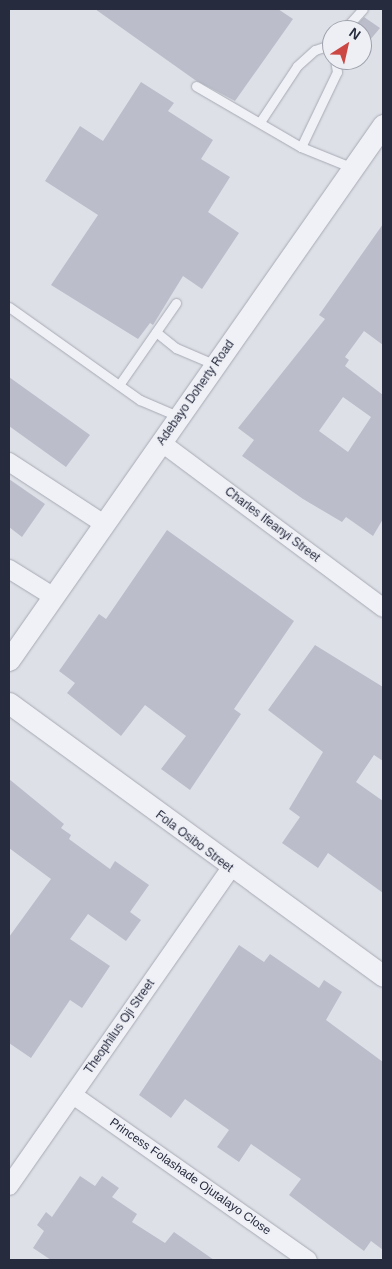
<!DOCTYPE html>
<html>
<head>
<meta charset="utf-8">
<style>
  body { margin:0 }
  #map { position:relative; width:392px; height:1269px; overflow:hidden; background:#dee0e7; font-family:Arial,sans-serif }
  div>[style] { position:absolute }
  .building>* { inset:0; background:#bbbeca }
  .roads { filter:drop-shadow(0 0 1px #a7aab4) drop-shadow(0 0 1px #a7aab4) }
  .service>* { height:9px; margin:-4.5px; padding:0 4.5px; transform-origin:4.5px; border-radius:4.5px; background:#f0f1f6 }
  .minor>* { height:18px; margin:-9px; padding:0 9px; transform-origin:9px; border-radius:9px; background:#f0f1f6 }
  .tertiary>* { height:21px; margin:-10.5px; padding:0 10.5px; transform-origin:10.5px; border-radius:10.5px; background:#f0f1f6 }
  span { translate:-50% -50%; white-space:nowrap; text-align:center; line-height:1.15; -webkit-text-stroke:4px #edeff5; paint-order:stroke }
  .street-label { font-size:12px; color:#272b3e }
  .frame { position:absolute; inset:0; border:10px solid #272b3e; pointer-events:none }
  .north { position:absolute; left:322px; top:20px; width:50px; height:50px; box-sizing:border-box; background:#edeff5; border:1px solid #9ea1ac; border-radius:50%; rotate:35deg; font-size:14px; font-weight:700; line-height:20px; text-align:center; color:#272b3e }
  .north::after { content:''; display:block; margin:auto; width:18px; height:22px; background:#cc4743; clip-path:polygon(50% 0,100% 100%,50% 72%,0 100%) }
</style>
</head>
<body>
<div id="map">
  <div class="building">
    <div style="clip-path:polygon(95px 9px,278px 9px,293px 19px,235px 101px,195px 80px)"></div>
    <div style="clip-path:polygon(364px 17px,380px 28px,370px 40px,362px 30px,354px 28px)"></div>
    <div style="clip-path:polygon(141px 82px,174px 103px,168px 111px,213px 140px,201px 159px,230px 177px,208px 212px,239px 233px,202px 289px,183px 276px,153px 325px,150px 323px,138px 339px,51px 285px,98px 215px,45px 181px,80px 126px,103px 141px)"></div>
    <div style="clip-path:polygon(evenodd,383px 224px,383px 345px,364px 331px,345px 357px,349px 360px,345px 366px,383px 395px,383px 519px,373px 536px,346px 517px,342px 522px,303px 499px,242px 456px,254px 440px,238px 428px,325px 319px,319px 315px,383px 224px,343px 397px,371px 417px,348px 452px,319px 431px,343px 397px)"></div>
    <div style="clip-path:polygon(9px 377px,90px 435px,66px 467px,9px 426px)"></div>
    <div style="clip-path:polygon(9px 479px,45px 504px,22px 537px,9px 527px)"></div>
    <div style="clip-path:polygon(167px 530px,294px 621px,234px 709px,241px 714px,190px 790px,161px 769px,186px 736px,145px 705px,121px 736px,67px 693px,75px 683px,59px 671px,99px 614px,106px 619px)"></div>
    <div style="clip-path:polygon(315px 645px,383px 687px,383px 761px,374px 755px,356px 782px,383px 801px,383px 893px,328px 853px,318px 868px,282px 843px,300px 817px,289px 809px,323px 752px,268px 710px)"></div>
    <div style="clip-path:polygon(9px 779px,64px 824px,61px 828px,71px 835px,69px 839px,110px 869px,115px 861px,149px 885px,130px 912px,141px 920px,126px 941px,88px 914px,70px 939px,110px 966px,82px 1008px,70px 1000px,31px 1058px,9px 1043px,9px 937px,51px 879px,9px 848px)"></div>
    <div style="clip-path:polygon(239px 945px,264px 962px,270px 954px,319px 988px,324px 980px,342px 992px,326px 1020px,383px 1062px,383px 1250px,371px 1241px,364px 1251px,289px 1195px,301px 1179px,251px 1144px,239px 1162px,217px 1147px,229px 1130px,185px 1099px,171px 1118px,139px 1095px)"></div>
    <div style="clip-path:polygon(80px 1176px,95px 1186px,102px 1176px,119px 1188px,112px 1197px,137px 1214px,132px 1222px,165px 1243px,174px 1232px,214px 1260px,51px 1260px,33px 1248px,44px 1231px,37px 1225px,46px 1212px,52px 1217px)"></div>
  </div>
  <div class="roads">
    <div class="service">
      <div style="left:344px;top:30px;width:28px;rotate:-48deg"></div>
      <div style="left:196px;top:86px;width:121px;rotate:30.2deg"></div>
      <div style="left:301px;top:147px;width:56px;rotate:22deg"></div>
      <div style="left:260px;top:122px;width:67px;rotate:-56.5deg"></div>
      <div style="left:297px;top:66px;width:24px;rotate:-42deg"></div>
      <div style="left:315px;top:50px;width:18px;rotate:-19deg"></div>
      <div style="left:301px;top:147px;width:83px;rotate:-64.4deg"></div>
      <div style="left:337px;top:72px;width:12px;rotate:-99deg"></div>
      <div style="left:9px;top:307px;width:161px;rotate:35.4deg"></div>
      <div style="left:140px;top:400px;width:43px;rotate:23deg"></div>
      <div style="left:156px;top:332px;width:26px;rotate:39deg"></div>
      <div style="left:176px;top:348px;width:43px;rotate:23deg"></div>
      <div style="left:119px;top:385px;width:100px;rotate:-55.2deg"></div>
    </div>
    <div class="minor">
      <div style="left:162px;top:443px;width:276px;rotate:36.7deg"></div>
      <div style="left:9px;top:462px;width:113px;rotate:33.1deg"></div>
      <div style="left:9px;top:569px;width:53px;rotate:31.9deg"></div>
      <div style="left:73px;top:1095px;width:287px;rotate:35.1deg"></div>
      <div style="left:9px;top:1186px;width:386px;rotate:-55.1deg"></div>
    </div>
    <div class="tertiary">
      <div style="left:9px;top:660px;width:653px;rotate:-55.04deg"></div>
      <div style="left:9px;top:703px;width:463px;rotate:36.1deg"></div>
    </div>
  </div>
  <div class="street-label">
    <span style="left:196px;top:393px;rotate:-55deg">Adebayo Doherty Road</span>
    <span style="left:272px;top:525px;rotate:37deg">Charles Ifeanyi Street</span>
    <span style="left:194px;top:842px;rotate:37deg">Fola Osibo Street</span>
    <span style="left:120px;top:1027px;rotate:-55deg">Theophilus Oji Street</span>
    <span style="left:190px;top:1177px;rotate:35deg">Princess Folashade Ojutalayo Close</span>
  </div>
  <div class="frame"></div>
  <div class="north">N</div>
</div>
</body>
</html>
